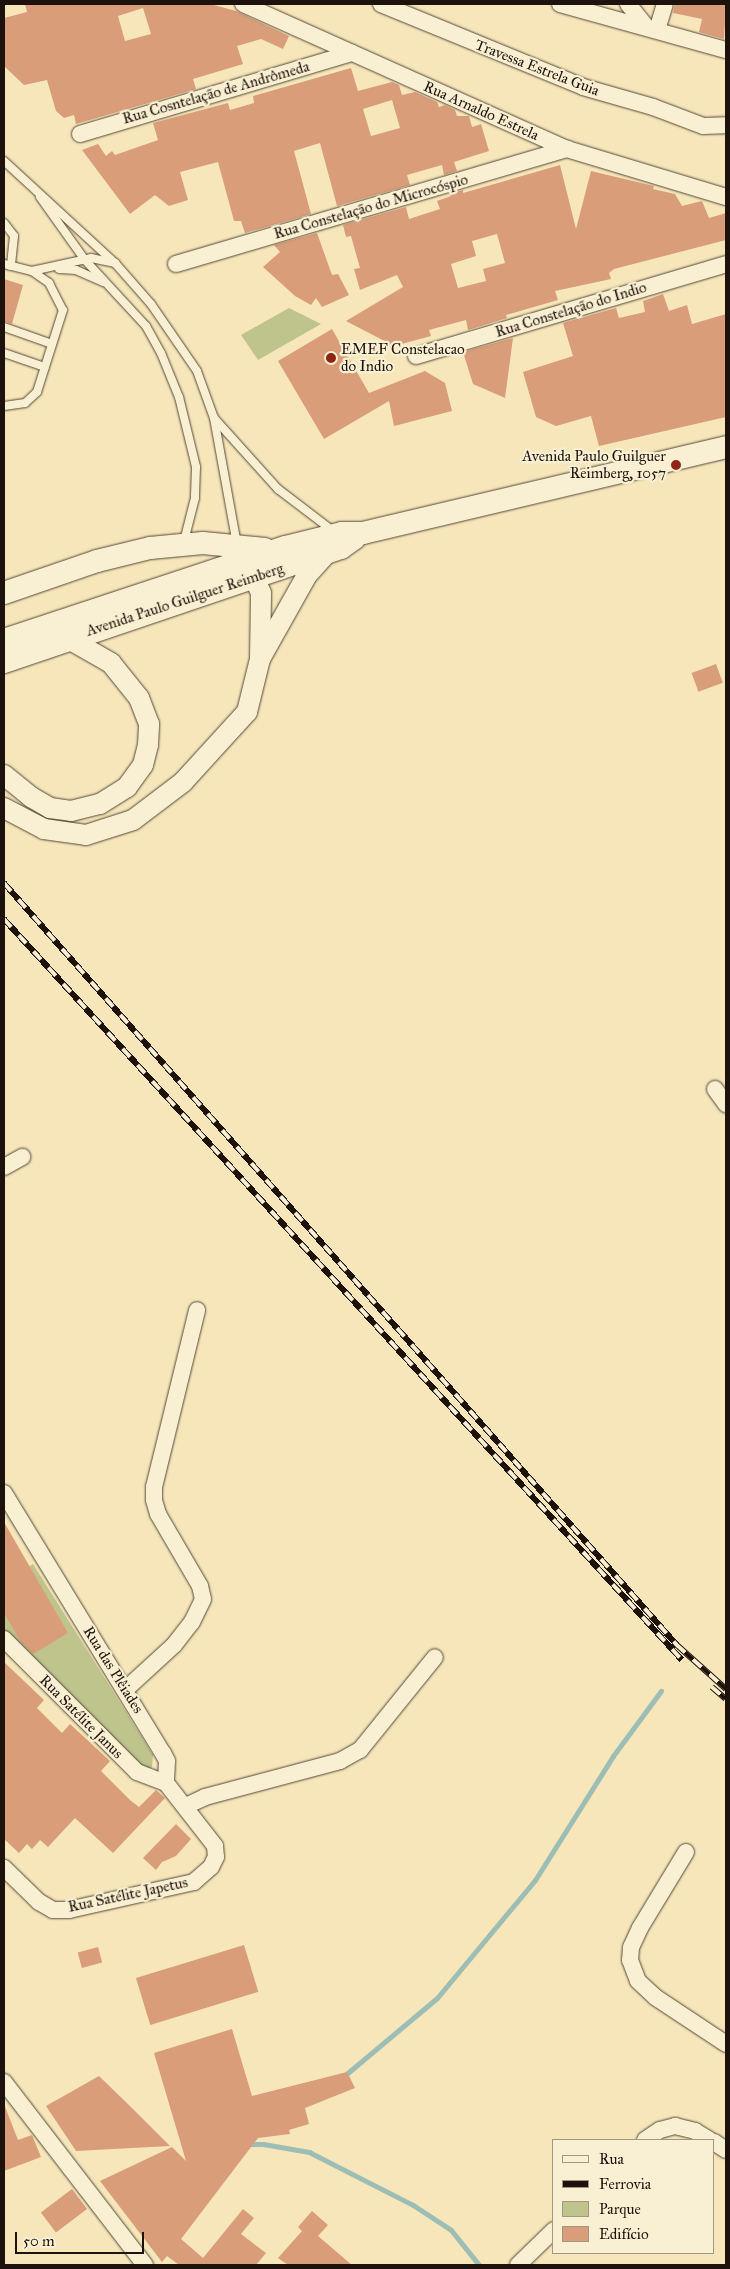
<!DOCTYPE html>
<html>
<head>
<meta charset="utf-8">
<style>
  body { margin:0 }
  #map { position:relative; width:730px; height:2269px; overflow:hidden; background:#f6e6ba; font-family:"IM FELL Great Primer",serif }
  div>[style] { position:absolute }
  .green>* { inset:0; background:#bfc48d }
  .stream>* { height:5px; margin:-2.5px; padding:0 2.5px; transform-origin:2.5px; border-radius:2.5px; background:#9dbeb5 }
  .building>* { inset:0; background:#d99d7a; transform-origin:0 0 }
  .roads { filter:drop-shadow(0 0 1px #544838) drop-shadow(0 0 1px #544838) }
  .service>* { height:8px; margin:-4px; padding:0 4px; transform-origin:4px; border-radius:4px; background:#f9efd2 }
  .minor>* { height:16px; margin:-8px; padding:0 8px; transform-origin:8px; border-radius:8px; background:#f9efd2 }
  .tertiary>* { height:20px; margin:-10px; padding:0 10px; transform-origin:10px; border-radius:10px; background:#f9efd2 }
  .secondary>* { height:22px; margin:-11px; padding:0 11px; transform-origin:11px; border-radius:11px; background:#f9efd2 }
  .rail>* { height:5.5px; margin-top:-2.75px; transform-origin:0; background:repeating-linear-gradient(90deg,#f9efd2 0 11px,#1e130c 0 22px); box-sizing:border-box; border-block:1px solid #1e130c }
  .dots>* { width:14px; height:14px; translate:-50% -50%; box-sizing:border-box; border:2px solid #f9efd2; border-radius:50% }
  span { translate:-50% -50%; white-space:nowrap; text-align:center; line-height:1.15; -webkit-text-stroke:4.5px #f9efd2; paint-order:stroke }
  .street-label { font-size:15px; color:#1e130c }
  .poi-label { font-size:15px; color:#1e130c }
  .left { translate:0 -50%; text-align:left }
  .right { translate:-100% -50%; text-align:right }
  .frame { position:absolute; inset:0; border:5px solid #1e130c; pointer-events:none }
  .legend { position:absolute; left:552px; top:2139px; width:162px; height:115px; box-sizing:border-box; background:#f9efd2; border:1px solid #a19783; margin:0; padding:6px 9px; list-style:none; font-size:15px; color:#1e130c }
  .legend li { display:flex; align-items:center; gap:10px; height:25px }
  .legend b { width:25px; border:1px solid #a19783 }
  .scale { position:absolute; left:15px; top:2232px; width:129px; height:22px; box-sizing:border-box; border:2px solid #1e130c; border-top:0; padding-left:6px; font-size:15px; line-height:18px; white-space:nowrap; color:#1e130c; -webkit-text-stroke:4px #f9efd2; paint-order:stroke }
</style>
</head>
<body>
<div id="map">
  <div class="green">
    <div style="clip-path:polygon(289px 308px,321px 324px,258px 360px,241px 335px)"></div>
    <div style="clip-path:polygon(33px 1564px,153px 1755px,152px 1767px,148px 1770px,139px 1769px,4px 1634px,4px 1581px)"></div>
  </div>
  <div class="stream">
    <div style="left:344px;top:2076px;width:121px;rotate:-40deg"></div>
    <div style="left:437px;top:1998px;width:153px;rotate:-50.3deg"></div>
    <div style="left:535px;top:1880px;width:146px;rotate:-57.8deg"></div>
    <div style="left:613px;top:1756px;width:81px;rotate:-53.6deg"></div>
    <div style="left:247px;top:2144px;width:16px"></div>
    <div style="left:263px;top:2144px;width:47px;rotate:9.9deg"></div>
    <div style="left:309px;top:2152px;width:117px;rotate:27deg"></div>
    <div style="left:413px;top:2205px;width:45px;rotate:33.3deg"></div>
    <div style="left:451px;top:2230px;width:45px;rotate:51.3deg"></div>
  </div>
  <div class="building">
    <div style="clip-path:polygon(evenodd,25px 4px,210px 4px,236px 11px,289px 36px,283px 49px,261px 39px,237px 46px,243px 64px,193px 79px,196px 89px,76px 124px,74px 115px,64px 118px,56px 111px,47px 80px,24px 85px,4px 66px,4px 18px,27px 12px,25px 4px,143px 8px,151px 34px,125px 41px,118px 16px,143px 8px)"></div>
    <div style="clip-path:polygon(675px 4px,726px 4px,724px 39px,699px 32px,702px 19px,673px 13px)"></div>
    <div style="clip-path:polygon(evenodd,351px 68px,358px 91px,392px 82px,399px 85px,402px 95px,415px 92px,437px 102px,439px 107px,445px 105px,455px 110px,457px 116px,469px 116px,472px 127px,481px 124px,489px 151px,454px 162px,457px 171px,444px 175px,442px 165px,407px 175px,410px 185px,337px 206px,320px 143px,294px 151px,311px 214px,245px 233px,241px 221px,234px 221px,218px 162px,180px 172px,188px 200px,169px 206px,155px 195px,130px 214px,82px 150px,98px 144px,106px 156px,112px 151px,115px 155px,158px 140px,153px 123px,228px 103px,230px 110px,254px 103px,253px 96px,351px 68px,392px 100px,400px 128px,371px 136px,363px 109px,392px 100px)"></div>
    <div style="clip-path:polygon(evenodd,560px 165px,576px 229px,591px 171px,654px 186px,653px 189px,675px 194px,682px 206px,702px 201px,709px 218px,726px 213px,726px 240px,614px 269px,609px 273px,611px 279px,555px 291px,558px 300px,506px 315px,507px 318px,468px 330px,466px 320px,429px 330px,431px 336px,394px 346px,346px 321px,403px 287px,397px 275px,360px 290px,354px 269px,360px 268px,351px 236px,346px 237px,343px 225px,406px 207px,409px 219px,440px 209px,437px 201px,451px 196px,450px 194px,463px 190px,463px 193px,560px 165px,497px 234px,505px 263px,483px 269px,486px 281px,458px 288px,451px 264px,476px 256px,472px 241px,497px 234px)"></div>
    <div style="clip-path:polygon(317px 233px,332px 275px,338px 274px,349px 295px,322px 307px,316px 298px,311px 305px,295px 296px,263px 267px,280px 252px,274px 245px)"></div>
    <div style="clip-path:polygon(4px 279px,23px 285px,12px 324px,4px 321px)"></div>
    <div style="clip-path:polygon(663px 294px,669px 311px,687px 305px,692px 324px,726px 314px,726px 417px,599px 446px,591px 416px,556px 426px,536px 417px,523px 372px,573px 356px,563px 323px,616px 308px,619px 318px,645px 312px,643px 301px)"></div>
    <div style="clip-path:polygon(332px 329px,369px 393px,425px 371px,445px 383px,452px 411px,394px 426px,389px 401px,324px 439px,278px 361px)"></div>
    <div style="clip-path:polygon(513px 338px,505px 398px,473px 384px,463px 352px)"></div>
    <div style="left:716px;top:664px;width:20px;height:26px;rotate:70deg"></div>
    <div style="clip-path:polygon(4px 1522px,68px 1633px,33px 1654px,20px 1641px,4px 1613px)"></div>
    <div style="clip-path:polygon(4px 1662px,44px 1700px,37px 1708px,62px 1733px,70px 1724px,110px 1761px,101px 1771px,130px 1800px,139px 1807px,156px 1790px,165px 1798px,113px 1853px,75px 1818px,48px 1847px,40px 1840px,32px 1849px,27px 1844px,19px 1853px,4px 1839px)"></div>
    <div style="clip-path:polygon(176px 1824px,191px 1839px,176px 1856px,162px 1862px,156px 1870px,143px 1858px)"></div>
    <div style="left:244px;top:1945px;width:49px;height:113px;rotate:73deg"></div>
    <div style="left:98px;top:1947px;width:16px;height:21px;rotate:75deg"></div>
    <div style="clip-path:polygon(232px 2029px,252px 2096px,347px 2072px,355px 2088px,305px 2108px,309px 2124px,289px 2130px,290px 2134px,258px 2138px,181px 2239px,203px 2258px,243px 2209px,254px 2218px,241px 2234px,266px 2253px,256px 2265px,179px 2265px,167px 2256px,162px 2262px,100px 2181px,172px 2147px,186px 2161px,154px 2053px)"></div>
    <div style="clip-path:polygon(99px 2076px,135px 2111px,170px 2146px,76px 2151px,46px 2106px)"></div>
    <div style="clip-path:polygon(4px 2104px,18px 2140px,32px 2135px,41px 2157px,4px 2171px)"></div>
    <div style="left:72px;top:2189px;width:25px;height:39px;rotate:53deg"></div>
    <div style="clip-path:polygon(312px 2211px,328px 2225px,318px 2236px,352px 2265px,288px 2265px,278px 2258px,302px 2231px,298px 2227px)"></div>
  </div>
  <div class="roads">
    <div class="service">
      <div style="left:4px;top:161px;width:151px;rotate:42.6deg"></div>
      <div style="left:115px;top:263px;width:55px;rotate:48.7deg"></div>
      <div style="left:151px;top:304px;width:81px;rotate:55.5deg"></div>
      <div style="left:197px;top:371px;width:50px;rotate:70.1deg"></div>
      <div style="left:214px;top:418px;width:128px;rotate:79.7deg"></div>
      <div style="left:40px;top:197px;width:77px;rotate:54.5deg"></div>
      <div style="left:85px;top:260px;width:90px;rotate:47.3deg"></div>
      <div style="left:146px;top:326px;width:31px;rotate:61deg"></div>
      <div style="left:161px;top:353px;width:48px;rotate:67.8deg"></div>
      <div style="left:179px;top:397px;width:72px;rotate:76.3deg"></div>
      <div style="left:196px;top:467px;width:31px;rotate:92deg"></div>
      <div style="left:195px;top:498px;width:44px;rotate:104.3deg"></div>
      <div style="left:4px;top:223px;width:16px;rotate:52deg"></div>
      <div style="left:14px;top:236px;width:30px;rotate:96deg"></div>
      <div style="left:4px;top:264px;width:29px;rotate:14deg"></div>
      <div style="left:32px;top:271px;width:21px;rotate:35deg"></div>
      <div style="left:49px;top:283px;width:30px;rotate:63deg"></div>
      <div style="left:63px;top:310px;width:86px;rotate:107.6deg"></div>
      <div style="left:37px;top:392px;width:16px;rotate:137deg"></div>
      <div style="left:25px;top:403px;width:21px;rotate:172deg"></div>
      <div style="left:59px;top:269px;width:17px;rotate:3deg"></div>
      <div style="left:76px;top:270px;width:30px;rotate:24deg"></div>
      <div style="left:32px;top:271px;width:60px;rotate:-12.4deg"></div>
      <div style="left:91px;top:258px;width:25px;rotate:12deg"></div>
      <div style="left:4px;top:327px;width:51px;rotate:19.5deg"></div>
      <div style="left:4px;top:353px;width:43px;rotate:18.9deg"></div>
      <div style="left:214px;top:418px;width:96px;rotate:48deg"></div>
      <div style="left:278px;top:489px;width:69px;rotate:37.4deg"></div>
    </div>
    <div class="minor">
      <div style="left:243px;top:4px;width:355px;rotate:24.1deg"></div>
      <div style="left:567px;top:149px;width:166px;rotate:16.8deg"></div>
      <div style="left:381px;top:4px;width:218px;rotate:22.3deg"></div>
      <div style="left:583px;top:87px;width:73px;rotate:15.9deg"></div>
      <div style="left:653px;top:107px;width:53px;rotate:20.8deg"></div>
      <div style="left:703px;top:126px;width:23px;rotate:-2deg"></div>
      <div style="left:560px;top:4px;width:172px;rotate:15.5deg"></div>
      <div style="left:628px;top:4px;width:28px;rotate:51deg"></div>
      <div style="left:657px;top:30px;width:27px;rotate:-73deg"></div>
      <div style="left:80px;top:134px;width:284px;rotate:-16.6deg"></div>
      <div style="left:176px;top:264px;width:408px;rotate:-16.4deg"></div>
      <div style="left:416px;top:356px;width:323px;rotate:-16.5deg"></div>
      <div style="left:715px;top:1089px;width:19px;rotate:54deg"></div>
      <div style="left:4px;top:1167px;width:21px;rotate:-29deg"></div>
      <div style="left:4px;top:1493px;width:305px;rotate:58.6deg"></div>
      <div style="left:163px;top:1753px;width:9px;rotate:63deg"></div>
      <div style="left:167px;top:1761px;width:22px;rotate:93deg"></div>
      <div style="left:166px;top:1783px;width:80px;rotate:52.1deg"></div>
      <div style="left:215px;top:1846px;width:11px;rotate:85deg"></div>
      <div style="left:216px;top:1857px;width:11px;rotate:117deg"></div>
      <div style="left:211px;top:1867px;width:23px;rotate:139deg"></div>
      <div style="left:194px;top:1882px;width:128px;rotate:167.4deg"></div>
      <div style="left:69px;top:1910px;width:16px;rotate:180deg"></div>
      <div style="left:53px;top:1910px;width:16px;rotate:-150deg"></div>
      <div style="left:39px;top:1902px;width:49px;rotate:-135.8deg"></div>
      <div style="left:4px;top:1639px;width:188px;rotate:45deg"></div>
      <div style="left:137px;top:1772px;width:31px;rotate:21deg"></div>
      <div style="left:126px;top:1689px;width:65px;rotate:-42.5deg"></div>
      <div style="left:174px;top:1645px;width:29px;rotate:-52deg"></div>
      <div style="left:192px;top:1622px;width:25px;rotate:-64deg"></div>
      <div style="left:203px;top:1599px;width:13px;rotate:-103deg"></div>
      <div style="left:200px;top:1586px;width:83px;rotate:-120.3deg"></div>
      <div style="left:158px;top:1514px;width:15px;rotate:-106deg"></div>
      <div style="left:154px;top:1500px;width:13px;rotate:-90deg"></div>
      <div style="left:154px;top:1487px;width:182px;rotate:-76.3deg"></div>
      <div style="left:186px;top:1806px;width:21px;rotate:-25deg"></div>
      <div style="left:205px;top:1797px;width:140px;rotate:-14.9deg"></div>
      <div style="left:340px;top:1761px;width:23px;rotate:-29deg"></div>
      <div style="left:360px;top:1750px;width:119px;rotate:-51.1deg"></div>
      <div style="left:686px;top:1852px;width:89px;rotate:121.2deg"></div>
      <div style="left:640px;top:1928px;width:21px;rotate:115deg"></div>
      <div style="left:631px;top:1947px;width:13px;rotate:94deg"></div>
      <div style="left:630px;top:1960px;width:22px;rotate:69deg"></div>
      <div style="left:638px;top:1981px;width:23px;rotate:43deg"></div>
      <div style="left:655px;top:1997px;width:85px;rotate:33.5deg"></div>
      <div style="left:4px;top:2082px;width:231px;rotate:52.4deg"></div>
      <div style="left:645px;top:2140px;width:18px;rotate:-34deg"></div>
      <div style="left:660px;top:2130px;width:16px;rotate:-15deg"></div>
      <div style="left:675px;top:2126px;width:21px;rotate:14deg"></div>
      <div style="left:695px;top:2131px;width:17px;rotate:31deg"></div>
      <div style="left:714px;top:2142px;width:14px;rotate:34deg"></div>
      <div style="left:518px;top:2265px;width:50px;rotate:-44.2deg"></div>
    </div>
    <div class="tertiary">
      <div style="left:261px;top:657px;width:94px;rotate:-60.7deg"></div>
      <div style="left:307px;top:575px;width:30px;rotate:-48deg"></div>
      <div style="left:4px;top:775px;width:35px;rotate:39deg"></div>
      <div style="left:31px;top:797px;width:22px;rotate:30deg"></div>
      <div style="left:50px;top:808px;width:21px;rotate:8deg"></div>
      <div style="left:71px;top:811px;width:30px;rotate:-14deg"></div>
      <div style="left:100px;top:804px;width:32px;rotate:-32deg"></div>
      <div style="left:127px;top:787px;width:27px;rotate:-54deg"></div>
      <div style="left:143px;top:765px;width:21px;rotate:-76deg"></div>
      <div style="left:148px;top:745px;width:21px;rotate:-87deg"></div>
      <div style="left:149px;top:724px;width:28px;rotate:-111deg"></div>
      <div style="left:139px;top:698px;width:45px;rotate:-128.7deg"></div>
      <div style="left:111px;top:663px;width:48px;rotate:-150.3deg"></div>
      <div style="left:4px;top:808px;width:45px;rotate:27.7deg"></div>
      <div style="left:44px;top:829px;width:42px;rotate:8.1deg"></div>
      <div style="left:86px;top:835px;width:49px;rotate:-17.7deg"></div>
      <div style="left:133px;top:820px;width:63px;rotate:-37.2deg"></div>
      <div style="left:183px;top:782px;width:95px;rotate:-47.6deg"></div>
      <div style="left:247px;top:712px;width:55px;rotate:-76.2deg"></div>
      <div style="left:260px;top:659px;width:66px;rotate:-89.1deg"></div>
      <div style="left:261px;top:593px;width:17px;rotate:-114deg"></div>
    </div>
    <div class="secondary">
      <div style="left:4px;top:593px;width:98px;rotate:-19deg"></div>
      <div style="left:97px;top:561px;width:55px;rotate:-13.8deg"></div>
      <div style="left:150px;top:548px;width:53px;rotate:-5.4deg"></div>
      <div style="left:203px;top:543px;width:62px;rotate:5.5deg"></div>
      <div style="left:4px;top:640px;width:297px;rotate:-18.3deg"></div>
      <div style="left:286px;top:547px;width:58px;rotate:-14deg"></div>
      <div style="left:342px;top:533px;width:21px"></div>
      <div style="left:363px;top:533px;width:373px;rotate:-13.3deg"></div>
      <div style="left:4px;top:662px;width:356px;rotate:-18.7deg"></div>
      <div style="left:341px;top:548px;width:16px;rotate:-35deg"></div>
    </div>
  </div>
  <div class="rail">
    <div style="left:4px;top:883px;width:1017px;rotate:48.55deg"></div>
    <div style="left:677px;top:1645px;width:66px;rotate:41.9deg"></div>
    <div style="left:4px;top:919px;width:1004px;rotate:47.54deg"></div>
    <div style="left:712px;top:1687px;width:18px;rotate:41deg"></div>
  </div>
  <div class="dots">
    <div style="left:331px;top:358px;background:#8f2418"></div>
    <div style="left:676px;top:465px;background:#8f2418"></div>
  </div>
  <div class="street-label">
    <span style="left:537px;top:68px;rotate:21deg">Travessa Estrela Guia</span>
    <span style="left:216px;top:93px;rotate:-16deg">Rua Cosntelação de Andrômeda</span>
    <span style="left:481px;top:111px;rotate:24deg">Rua Arnaldo Estrela</span>
    <span style="left:371px;top:207px;rotate:-16deg">Rua Constelação do Microcóspio</span>
    <span style="left:571px;top:310px;rotate:-17deg">Rua Constelação do Indio</span>
    <span style="left:185px;top:600px;rotate:-18deg">Avenida Paulo Guilguer Reimberg</span>
    <span style="left:113px;top:1670px;rotate:58deg">Rua das Plêiades</span>
    <span style="left:81px;top:1717px;rotate:45deg">Rua Satélite Janus</span>
    <span style="left:128px;top:1895px;rotate:-12deg">Rua Satélite Japetus</span>
  </div>
  <div class="poi-label">
    <span class="left" style="left:341px;top:358px">EMEF Constelacao<br>do Indio</span>
    <span class="right" style="left:666px;top:465px">Avenida Paulo Guilguer<br>Reimberg, 1057</span>
  </div>
  <div class="frame"></div>
  <ul class="legend">
  <li><b style="height:6px;background:#f9efd2"></b>Rua</li>
  <li><b style="height:6px;background:#1e130c"></b>Ferrovia</li>
  <li><b style="height:14px;background:#bfc48d"></b>Parque</li>
  <li><b style="height:14px;background:#d99d7a"></b>Edifício</li>
  </ul>
  <div class="scale">50 m</div>
</div>
</body>
</html>
